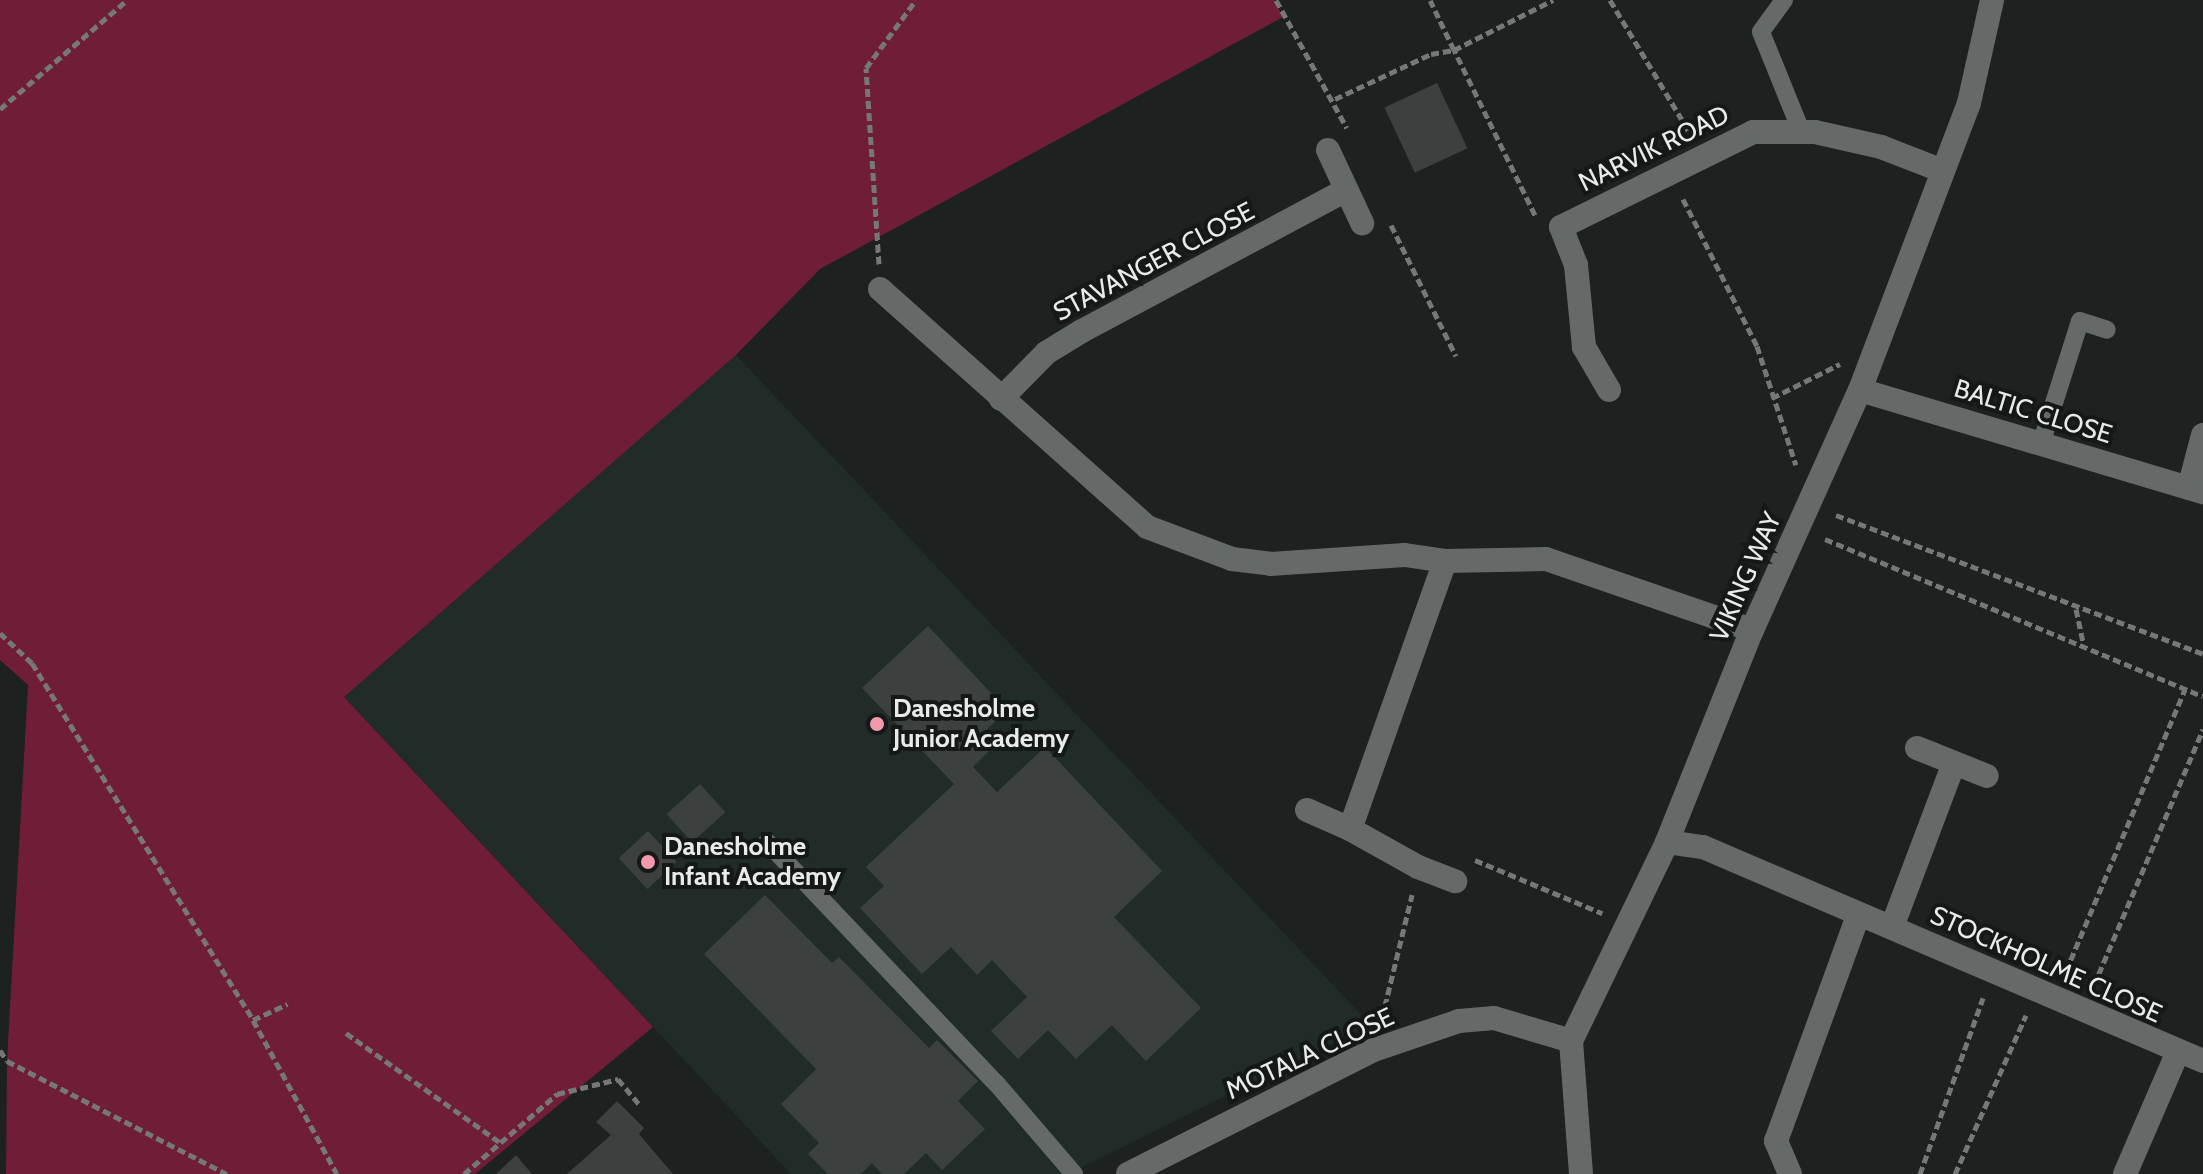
<!DOCTYPE html>
<html>
<head>
<meta charset="utf-8">
<style>
  body { margin:0 }
  #map { position:relative; width:2203px; height:1174px; overflow:hidden; background:#1d2120; font-family:Cabin,sans-serif }
  div>[style] { position:absolute }
  .built>* { inset:0; background:#212c29 }
  .green>* { inset:0; background:#701e37 }
  .building>* { inset:0; background:#3c4140; transform-origin:0 0 }
  .path>* { height:5px; margin-top:-2.5px; transform-origin:0; background:repeating-linear-gradient(90deg,#757877 0 8px,transparent 0 12px) }
  .service>* { height:18px; margin:-9px; padding:0 9px; transform-origin:9px; border-radius:9px; background:#656a69 }
  .minor>* { height:24px; margin:-12px; padding:0 12px; transform-origin:12px; border-radius:12px; background:#656a69 }
  .tertiary>* { height:24px; margin:-12px; padding:0 12px; transform-origin:12px; border-radius:12px; background:#656a69 }
  .dots>* { width:22px; height:22px; translate:-50% -50%; box-sizing:border-box; border:4px solid #141817; border-radius:50% }
  span { translate:-50% -50%; white-space:nowrap; text-align:center; line-height:1.15; -webkit-text-stroke:8px #141817; paint-order:stroke }
  .street-label { font-size:26px; color:#e8ebea }
  .poi-label { font-size:26px; color:#e8ebea; font-weight:700 }
  .left { translate:0 -50%; text-align:left }
</style>
</head>
<body>
<div id="map">
  <div class="built">
    <div style="clip-path:polygon(736px 355px,1370px 1024px,1068px 1174px,791px 1174px,344px 697px)"></div>
  </div>
  <div class="green">
    <div style="clip-path:polygon(0 0,1274px 0,1283px 17px,820px 269px,736px 355px,344px 697px,653px 1027px,475px 1174px,6px 1174px,7px 1061px,28px 685px,0 660px)"></div>
  </div>
  <div class="building">
    <div style="left:1437px;top:83px;width:72px;height:58px;rotate:65deg"></div>
    <div style="clip-path:polygon(928px 626px,1007px 710px,984px 732px,996px 744px,973px 767px,997px 792px,1045px 747px,1162px 871px,1114px 917px,1201px 1008px,1146px 1061px,1112px 1025px,1076px 1059px,1048px 1030px,1018px 1059px,991px 1031px,1027px 997px,992px 960px,977px 975px,951px 947px,922px 974px,860px 908px,884px 886px,866px 867px,954px 784px,862px 688px)"></div>
    <div style="left:700px;top:784px;width:38px;height:45px;rotate:48deg"></div>
    <div style="left:648px;top:831px;width:42px;height:40px;rotate:47deg"></div>
    <div style="clip-path:polygon(765px 895px,832px 963px,839px 957px,929px 1048px,937px 1040px,978px 1081px,958px 1101px,985px 1129px,942px 1170px,926px 1153px,904px 1174px,882px 1174px,872px 1163px,861px 1174px,828px 1174px,808px 1154px,819px 1143px,781px 1104px,816px 1069px,704px 954px)"></div>
    <div style="clip-path:polygon(617px 1101px,644px 1128px,639px 1134px,673px 1174px,567px 1174px,611px 1135px,596px 1122px)"></div>
    <div style="clip-path:polygon(516px 1155px,532px 1174px,496px 1174px)"></div>
  </div>
  <div class="path">
    <div style="left:1276px;top:0;width:146px;rotate:61deg"></div>
    <div style="left:1610px;top:0;width:155px;rotate:59deg"></div>
    <div style="left:1335px;top:99px;width:106px;rotate:-25.1deg"></div>
    <div style="left:1431px;top:54px;width:23px;rotate:-10deg"></div>
    <div style="left:1454px;top:50px;width:55px;rotate:-115.6deg"></div>
    <div style="left:0;top:109px;width:167px;rotate:-40.6deg"></div>
    <div style="left:1683px;top:199px;width:165px;rotate:63.3deg"></div>
    <div style="left:1757px;top:346px;width:125px;rotate:71.9deg"></div>
    <div style="left:1535px;top:215px;width:184px;rotate:-116.1deg"></div>
    <div style="left:1454px;top:50px;width:111px;rotate:-26.8deg"></div>
    <div style="left:1391px;top:225px;width:146px;rotate:63.6deg"></div>
    <div style="left:879px;top:264px;width:196px;rotate:-93.8deg"></div>
    <div style="left:866px;top:68px;width:84px;rotate:-53.7deg"></div>
    <div style="left:1772px;top:398px;width:76px;rotate:-26.6deg"></div>
    <div style="left:1836px;top:515px;width:392px;rotate:20.7deg"></div>
    <div style="left:1825px;top:539px;width:409px;rotate:22.6deg"></div>
    <div style="left:2076px;top:609px;width:34px;rotate:78deg"></div>
    <div style="left:0;top:633px;width:44px;rotate:43.2deg"></div>
    <div style="left:32px;top:663px;width:420px;rotate:58.2deg"></div>
    <div style="left:253px;top:1020px;width:175px;rotate:61.4deg"></div>
    <div style="left:1475px;top:860px;width:138px;rotate:22.7deg"></div>
    <div style="left:2066px;top:971px;width:306px;rotate:-67.1deg"></div>
    <div style="left:2094px;top:985px;width:278px;rotate:-66.9deg"></div>
    <div style="left:1382px;top:1018px;width:127px;rotate:-76.3deg"></div>
    <div style="left:253px;top:1020px;width:38px;rotate:-25deg"></div>
    <div style="left:346px;top:1033px;width:190px;rotate:35.4deg"></div>
    <div style="left:0;top:1050px;width:13px;rotate:58deg"></div>
    <div style="left:7px;top:1061px;width:247px;rotate:27.2deg"></div>
    <div style="left:464px;top:1174px;width:123px;rotate:-40.7deg"></div>
    <div style="left:557px;top:1094px;width:63px;rotate:-13.8deg"></div>
    <div style="left:618px;top:1079px;width:35px;rotate:50deg"></div>
    <div style="left:1920px;top:1174px;width:187px;rotate:-70.3deg"></div>
    <div style="left:1955px;top:1174px;width:174px;rotate:-65.9deg"></div>
  </div>
  <div class="service">
    <div style="left:1784px;top:0;width:39px;rotate:126deg"></div>
    <div style="left:1761px;top:32px;width:107px;rotate:68deg"></div>
    <div style="left:2041px;top:444px;width:129px;rotate:-72.4deg"></div>
    <div style="left:2080px;top:321px;width:28px;rotate:18deg"></div>
    <div style="left:767px;top:842px;width:332px;rotate:46.5deg"></div>
    <div style="left:996px;top:1083px;width:120px;rotate:49.4deg"></div>
  </div>
  <div class="minor">
    <div style="left:1328px;top:150px;width:81px;rotate:65deg"></div>
    <div style="left:880px;top:289px;width:358px;rotate:41.7deg"></div>
    <div style="left:1147px;top:527px;width:91px;rotate:20.6deg"></div>
    <div style="left:1232px;top:559px;width:38px;rotate:7deg"></div>
    <div style="left:1270px;top:564px;width:135px;rotate:-3.8deg"></div>
    <div style="left:1405px;top:555px;width:40px;rotate:8.5deg"></div>
    <div style="left:1445px;top:561px;width:101px;rotate:-1.1deg"></div>
    <div style="left:1546px;top:559px;width:218px;rotate:19deg"></div>
    <div style="left:1609px;top:390px;width:50px;rotate:-120.2deg"></div>
    <div style="left:1584px;top:347px;width:82px;rotate:-95.6deg"></div>
    <div style="left:1576px;top:265px;width:41px;rotate:-111.5deg"></div>
    <div style="left:1561px;top:227px;width:214px;rotate:-26.3deg"></div>
    <div style="left:1753px;top:132px;width:62px"></div>
    <div style="left:1815px;top:132px;width:68px;rotate:12.8deg"></div>
    <div style="left:1881px;top:147px;width:66px;rotate:21.2deg"></div>
    <div style="left:1860px;top:390px;width:358px;rotate:16.6deg"></div>
    <div style="left:1001px;top:399px;width:64px;rotate:-45.6deg"></div>
    <div style="left:1046px;top:353px;width:42px;rotate:-31.4deg"></div>
    <div style="left:1082px;top:331px;width:299px;rotate:-28.1deg"></div>
    <div style="left:2189px;top:488px;width:55px;rotate:-75.2deg"></div>
    <div style="left:1445px;top:561px;width:284px;rotate:109.5deg"></div>
    <div style="left:1350px;top:829px;width:78px;rotate:29.2deg"></div>
    <div style="left:1418px;top:867px;width:40px;rotate:21deg"></div>
    <div style="left:1917px;top:748px;width:75px;rotate:21.8deg"></div>
    <div style="left:1307px;top:810px;width:47px;rotate:23.8deg"></div>
    <div style="left:1667px;top:842px;width:36px;rotate:8deg"></div>
    <div style="left:1703px;top:847px;width:544px;rotate:23.17deg"></div>
    <div style="left:1892px;top:927px;width:175px;rotate:-69.3deg"></div>
    <div style="left:1128px;top:1174px;width:275px;rotate:-26.8deg"></div>
    <div style="left:1374px;top:1050px;width:90px;rotate:-18.8deg"></div>
    <div style="left:1459px;top:1021px;width:35px;rotate:-5deg"></div>
    <div style="left:1494px;top:1018px;width:80px;rotate:16.6deg"></div>
    <div style="left:1790px;top:1174px;width:36px;rotate:-113deg"></div>
    <div style="left:1776px;top:1141px;width:239px;rotate:-70deg"></div>
    <div style="left:2125px;top:1174px;width:131px;rotate:-66.6deg"></div>
  </div>
  <div class="tertiary">
    <div style="left:1581px;top:1174px;width:133px;rotate:-94.3deg"></div>
    <div style="left:1571px;top:1041px;width:221px;rotate:-64.2deg"></div>
    <div style="left:1667px;top:842px;width:228px;rotate:-68.2deg"></div>
    <div style="left:1752px;top:630px;width:263px;rotate:-65.8deg"></div>
    <div style="left:1860px;top:390px;width:307px;rotate:-69.2deg"></div>
    <div style="left:1969px;top:103px;width:106px;rotate:-77.4deg"></div>
  </div>
  <div class="dots">
    <div style="left:877px;top:724px;background:#f29aac"></div>
    <div style="left:648px;top:862px;background:#f29aac"></div>
  </div>
  <div class="street-label">
    <span style="left:1654px;top:149px;rotate:-26deg">NARVIK ROAD</span>
    <span style="left:1154px;top:262px;rotate:-28deg">STAVANGER CLOSE</span>
    <span style="left:2033px;top:412px;rotate:17deg">BALTIC CLOSE</span>
    <span style="left:1746px;top:577px;rotate:-66deg">VIKING WAY</span>
    <span style="left:2046px;top:965px;rotate:24deg">STOCKHOLME CLOSE</span>
    <span style="left:1310px;top:1054px;rotate:-25deg">MOTALA CLOSE</span>
  </div>
  <div class="poi-label">
    <span class="left" style="left:893px;top:724px">Danesholme<br>Junior Academy</span>
    <span class="left" style="left:664px;top:862px">Danesholme<br>Infant Academy</span>
  </div>
</div>
</body>
</html>
